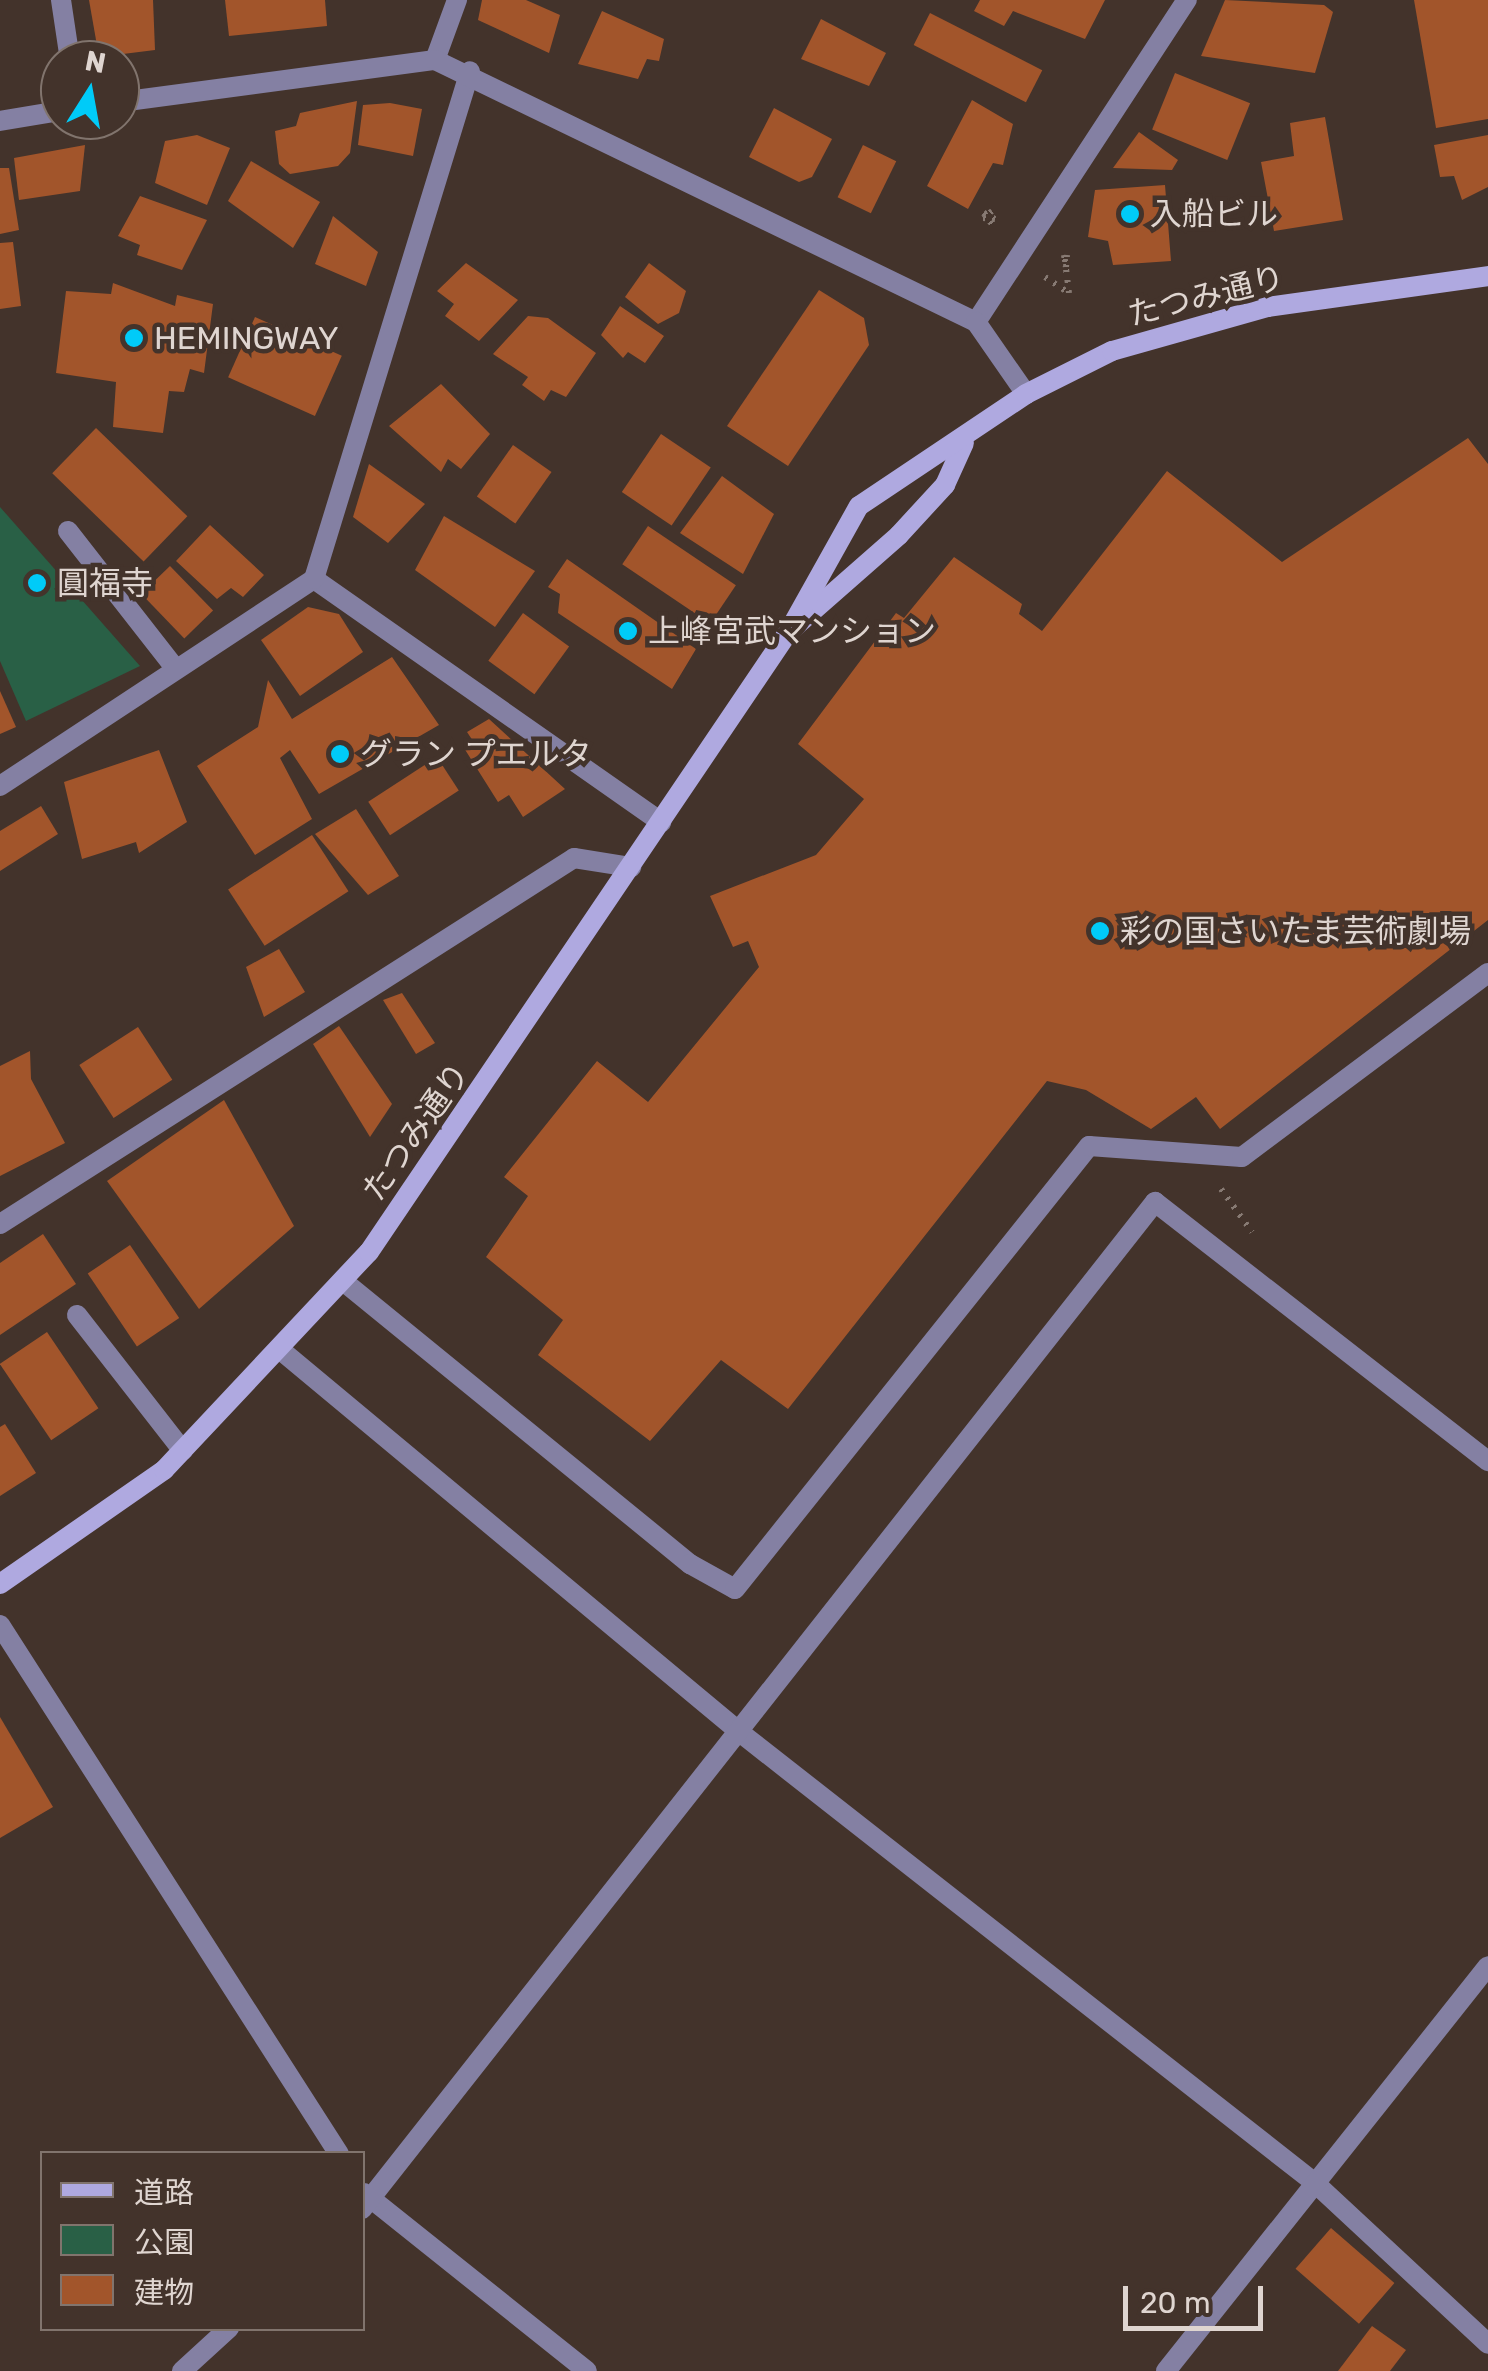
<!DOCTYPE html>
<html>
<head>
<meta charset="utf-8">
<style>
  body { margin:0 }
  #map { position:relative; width:1488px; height:2371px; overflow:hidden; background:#43332b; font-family:Rubik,"Noto Sans JP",sans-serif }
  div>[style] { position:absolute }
  .green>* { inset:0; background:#296046 }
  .building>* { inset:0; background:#a2552b; transform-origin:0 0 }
  .path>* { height:6px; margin-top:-3px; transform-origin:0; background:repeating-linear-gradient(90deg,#877a73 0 2.5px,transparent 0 10.5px) }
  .service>* { height:20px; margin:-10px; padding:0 10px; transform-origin:10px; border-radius:10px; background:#8480a3 }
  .minor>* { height:20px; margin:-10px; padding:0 10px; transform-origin:10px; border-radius:10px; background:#8480a3 }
  .tertiary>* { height:20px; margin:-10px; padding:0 10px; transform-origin:10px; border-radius:10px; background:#8480a3 }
  .secondary>* { height:20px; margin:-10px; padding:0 10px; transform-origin:10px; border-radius:10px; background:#afa9e0 }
  .path-bridge>* { height:6px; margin-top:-3px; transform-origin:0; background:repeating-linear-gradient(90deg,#877a73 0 2.5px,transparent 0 10.5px) }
  .dots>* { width:28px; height:28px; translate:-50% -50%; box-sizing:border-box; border:5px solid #43332b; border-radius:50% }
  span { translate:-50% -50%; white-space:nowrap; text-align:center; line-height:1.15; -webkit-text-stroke:9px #43332b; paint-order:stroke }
  .poi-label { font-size:32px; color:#dfd5d0 }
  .left { translate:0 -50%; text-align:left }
  .street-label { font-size:32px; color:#dfd5d0 }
  .legend { position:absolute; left:40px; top:2151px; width:325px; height:180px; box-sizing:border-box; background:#43332b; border:2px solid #81746d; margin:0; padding:12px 18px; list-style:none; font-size:30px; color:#dfd5d0 }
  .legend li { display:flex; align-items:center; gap:20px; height:50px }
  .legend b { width:50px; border:2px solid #81746d }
  .north { position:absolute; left:40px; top:40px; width:100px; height:100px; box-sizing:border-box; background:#43332b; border:2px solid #81746d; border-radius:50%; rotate:11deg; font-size:28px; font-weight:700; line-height:40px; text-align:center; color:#dfd5d0 }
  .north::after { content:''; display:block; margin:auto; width:35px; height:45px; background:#00cbf8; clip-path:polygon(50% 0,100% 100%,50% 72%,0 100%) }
  .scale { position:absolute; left:1123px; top:2286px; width:140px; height:45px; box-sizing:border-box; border:5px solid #dfd5d0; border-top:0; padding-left:12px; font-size:30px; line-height:35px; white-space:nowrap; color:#dfd5d0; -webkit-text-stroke:8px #43332b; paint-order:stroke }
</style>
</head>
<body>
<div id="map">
  <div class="green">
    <div style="clip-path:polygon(0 507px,140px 666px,26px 721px,0 661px)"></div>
  </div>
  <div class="building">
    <div style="clip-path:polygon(89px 0,153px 0,155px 50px,99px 57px)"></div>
    <div style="clip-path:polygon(225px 0,325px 0,327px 26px,229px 36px)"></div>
    <div style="clip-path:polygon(482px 0,526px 0,560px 15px,549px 53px,478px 20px)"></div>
    <div style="clip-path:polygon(980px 0,1105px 0,1085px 39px,1013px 11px,1004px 26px,974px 11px)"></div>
    <div style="clip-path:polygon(1225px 0,1324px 5px,1333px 12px,1315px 73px,1201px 56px)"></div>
    <div style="clip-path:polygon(1414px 0,1488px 0,1488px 119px,1436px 128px)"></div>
    <div style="clip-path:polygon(602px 11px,664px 39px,659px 61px,647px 59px,638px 79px,578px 64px)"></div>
    <div style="left:930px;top:13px;width:126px;height:36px;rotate:27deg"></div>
    <div style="clip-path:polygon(821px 19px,886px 53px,869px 86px,801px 59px)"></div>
    <div style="left:1175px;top:73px;width:81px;height:61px;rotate:22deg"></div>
    <div style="clip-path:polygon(972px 100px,1013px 124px,1003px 165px,993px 163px,968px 209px,927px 186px)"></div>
    <div style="clip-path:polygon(357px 101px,350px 153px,338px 166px,290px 174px,279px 164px,275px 131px,296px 126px,300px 113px)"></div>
    <div style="clip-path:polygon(390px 103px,422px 109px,413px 156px,358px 145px,363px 105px)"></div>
    <div style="clip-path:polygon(774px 108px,832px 139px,812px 177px,799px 182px,749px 157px)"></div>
    <div style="clip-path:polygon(1325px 117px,1343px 220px,1274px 231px,1261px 162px,1294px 156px,1290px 123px)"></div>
    <div style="clip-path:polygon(1139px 132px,1178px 160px,1172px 170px,1113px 168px)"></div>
    <div style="clip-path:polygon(197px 135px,230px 148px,207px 205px,155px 183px,165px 141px)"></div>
    <div style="clip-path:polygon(1488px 135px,1488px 187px,1462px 200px,1454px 176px,1440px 177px,1434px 145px)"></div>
    <div style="clip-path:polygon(85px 145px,80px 191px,19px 200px,14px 158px)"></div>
    <div style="left:863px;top:145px;width:37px;height:58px;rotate:26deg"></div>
    <div style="clip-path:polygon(251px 161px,320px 202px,293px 248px,228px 201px)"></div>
    <div style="clip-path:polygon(0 168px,9px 168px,19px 230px,0 234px)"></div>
    <div style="clip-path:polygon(1165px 185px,1171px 261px,1113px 265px,1108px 241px,1088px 237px,1095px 190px)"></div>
    <div style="clip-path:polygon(140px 196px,207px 220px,182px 270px,137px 255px,140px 245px,118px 236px)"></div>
    <div style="clip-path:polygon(333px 216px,378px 252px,366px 286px,315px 264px)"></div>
    <div style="clip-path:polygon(13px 242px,21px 306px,0 309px,0 243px)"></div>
    <div style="clip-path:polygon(466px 263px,518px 300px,479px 341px,445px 316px,454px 304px,437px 291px)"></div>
    <div style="clip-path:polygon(649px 263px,686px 291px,679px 313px,658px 324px,625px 297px)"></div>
    <div style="clip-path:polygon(113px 283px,175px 306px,177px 295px,213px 304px,204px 373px,190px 369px,184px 392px,169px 391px,163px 433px,113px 427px,116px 382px,56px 373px,66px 291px,111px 294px)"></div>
    <div style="clip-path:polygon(819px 290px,864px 318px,869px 345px,788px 466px,727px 426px)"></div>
    <div style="clip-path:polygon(620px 306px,664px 336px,645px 363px,628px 352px,623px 358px,601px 335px)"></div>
    <div style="clip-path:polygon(528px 316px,548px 318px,596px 353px,566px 397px,551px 390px,544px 401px,522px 385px,528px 377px,493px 354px)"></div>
    <div style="left:255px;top:317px;width:95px;height:66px;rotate:24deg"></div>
    <div style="clip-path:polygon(441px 384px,490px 434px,461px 469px,448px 459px,441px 472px,389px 426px)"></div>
    <div style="left:96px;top:428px;width:127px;height:63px;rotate:44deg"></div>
    <div style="left:661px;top:434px;width:60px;height:70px;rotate:34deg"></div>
    <div style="clip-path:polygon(1468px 438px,1488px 464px,1488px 920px,1220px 1129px,1196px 1097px,1151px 1129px,1086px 1090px,1047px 1081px,788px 1409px,721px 1360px,650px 1441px,538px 1355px,563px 1320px,486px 1257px,528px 1196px,504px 1177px,597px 1061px,648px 1102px,759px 967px,748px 941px,733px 947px,710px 896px,816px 855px,864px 799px,798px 744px,896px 613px,904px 618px,954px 557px,1022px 604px,1019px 614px,1042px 631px,1167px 471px,1282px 562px)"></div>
    <div style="left:513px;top:445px;width:47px;height:63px;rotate:35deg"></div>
    <div style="clip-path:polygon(369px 464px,425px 504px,388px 543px,353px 517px)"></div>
    <div style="clip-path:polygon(722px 476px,774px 514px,743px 574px,680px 533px)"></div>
    <div style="clip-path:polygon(444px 516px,535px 571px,495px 627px,415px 570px)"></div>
    <div style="clip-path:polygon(210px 525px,264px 575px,243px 597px,231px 588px,217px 599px,176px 561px)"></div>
    <div style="left:648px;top:526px;width:106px;height:46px;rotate:34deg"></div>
    <div style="clip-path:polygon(567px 559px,696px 649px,672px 689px,558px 613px,560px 594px,548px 587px)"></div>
    <div style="left:170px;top:566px;width:62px;height:40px;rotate:46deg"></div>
    <div style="clip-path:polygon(308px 607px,339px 614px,363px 652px,300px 696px,261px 640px)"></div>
    <div style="left:523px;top:613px;width:57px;height:59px;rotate:36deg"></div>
    <div style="clip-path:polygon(392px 657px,439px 725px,319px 794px,290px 750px,280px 758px,312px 819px,255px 855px,197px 766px,258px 727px,268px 680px,292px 719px)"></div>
    <div style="clip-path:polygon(0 691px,16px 727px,0 734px)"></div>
    <div style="clip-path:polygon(489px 719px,565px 789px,523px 817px,509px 795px,498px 802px,464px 748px,473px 741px,467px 732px)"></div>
    <div style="clip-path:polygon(159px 750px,187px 822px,139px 853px,136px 842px,82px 859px,64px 782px)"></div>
    <div style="left:437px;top:757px;width:40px;height:82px;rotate:57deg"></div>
    <div style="clip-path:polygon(41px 806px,58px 834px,0 871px,0 831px)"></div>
    <div style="clip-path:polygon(356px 809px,399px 876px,368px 895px,315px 834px)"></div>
    <div style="left:312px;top:835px;width:67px;height:100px;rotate:57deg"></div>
    <div style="clip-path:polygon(279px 949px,305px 992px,264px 1017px,246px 967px)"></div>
    <div style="clip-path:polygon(402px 993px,435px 1043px,416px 1054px,383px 1000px)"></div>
    <div style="clip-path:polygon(339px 1026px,392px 1104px,370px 1137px,313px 1044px)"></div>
    <div style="left:138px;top:1027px;width:63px;height:70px;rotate:57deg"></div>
    <div style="clip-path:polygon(30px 1051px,31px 1079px,65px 1143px,0 1176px,0 1066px)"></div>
    <div style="clip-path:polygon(224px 1100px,294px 1226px,199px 1309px,107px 1181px)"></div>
    <div style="clip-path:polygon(43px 1234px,76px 1284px,0 1335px,0 1263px)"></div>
    <div style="left:130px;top:1245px;width:88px;height:51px;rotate:56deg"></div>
    <div style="left:47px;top:1332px;width:92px;height:57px;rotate:56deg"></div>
    <div style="clip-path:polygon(5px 1424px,36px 1473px,0 1496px,0 1427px)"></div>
    <div style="clip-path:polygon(0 1717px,53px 1807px,0 1838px)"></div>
    <div style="left:1331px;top:2228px;width:84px;height:54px;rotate:41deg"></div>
    <div style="clip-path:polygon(1372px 2326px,1406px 2350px,1390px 2371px,1338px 2371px)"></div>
  </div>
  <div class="path">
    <div style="left:995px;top:219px;width:13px;rotate:-151deg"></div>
    <div style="left:984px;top:213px;width:19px;rotate:55deg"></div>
    <div style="left:1045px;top:277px;width:29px;rotate:34deg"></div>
    <div style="left:1069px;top:293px;width:38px;rotate:-97deg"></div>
    <div style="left:1221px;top:1189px;width:53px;rotate:54.2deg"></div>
  </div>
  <div class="service">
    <div style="left:68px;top:531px;width:174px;rotate:52deg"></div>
    <div style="left:343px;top:1281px;width:448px;rotate:39.2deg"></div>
    <div style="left:690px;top:1564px;width:51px;rotate:29.1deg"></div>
    <div style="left:735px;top:1589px;width:567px;rotate:-51.37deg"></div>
    <div style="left:1089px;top:1146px;width:153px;rotate:4.1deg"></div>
    <div style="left:1242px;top:1157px;width:307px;rotate:-36.8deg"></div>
  </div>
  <div class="minor">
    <div style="left:61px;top:0;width:61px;rotate:81.5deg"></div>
    <div style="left:435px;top:60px;width:64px;rotate:-69.9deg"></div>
    <div style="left:976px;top:322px;width:385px;rotate:-56.8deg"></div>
    <div style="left:314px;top:579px;width:424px;rotate:35deg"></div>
    <div style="left:0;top:786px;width:376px;rotate:-33.4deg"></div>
    <div style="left:314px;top:579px;width:531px;rotate:-72.93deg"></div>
    <div style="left:0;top:1224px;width:681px;rotate:-32.52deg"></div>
    <div style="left:574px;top:858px;width:58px;rotate:9deg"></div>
    <div style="left:77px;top:1315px;width:172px;rotate:52.1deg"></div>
    <div style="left:283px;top:1352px;width:597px;rotate:39.77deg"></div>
    <div style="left:742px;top:1734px;width:728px;rotate:38.08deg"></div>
    <div style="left:1315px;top:2183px;width:236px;rotate:42.9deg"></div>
    <div style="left:0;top:1625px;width:628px;rotate:57.35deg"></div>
    <div style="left:364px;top:2193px;width:285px;rotate:38.6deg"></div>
    <div style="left:362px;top:2209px;width:1282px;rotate:-51.78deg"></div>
    <div style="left:1155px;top:1202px;width:422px;rotate:37.9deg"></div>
    <div style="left:182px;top:2371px;width:64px;rotate:-42.5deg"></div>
    <div style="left:1166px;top:2371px;width:517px;rotate:-51.51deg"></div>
  </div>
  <div class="tertiary">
    <div style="left:120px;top:102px;width:318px;rotate:-7.6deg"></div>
    <div style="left:435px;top:60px;width:601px;rotate:25.84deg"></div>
    <div style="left:976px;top:322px;width:88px;rotate:55.2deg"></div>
    <div style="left:0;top:121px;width:61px;rotate:-9.5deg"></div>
  </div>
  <div class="secondary">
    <div style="left:791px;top:630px;width:144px;rotate:-41.3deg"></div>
    <div style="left:899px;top:535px;width:68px;rotate:-47.4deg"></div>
    <div style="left:945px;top:485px;width:46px;rotate:-65.7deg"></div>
    <div style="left:0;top:1584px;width:200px;rotate:-34.8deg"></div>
    <div style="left:164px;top:1470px;width:299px;rotate:-46.8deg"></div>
    <div style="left:369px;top:1252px;width:750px;rotate:-55.93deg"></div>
    <div style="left:789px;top:631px;width:143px;rotate:-60.8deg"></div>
    <div style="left:859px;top:506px;width:201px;rotate:-33.8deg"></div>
    <div style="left:1026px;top:394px;width:96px;rotate:-26.6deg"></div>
    <div style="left:1112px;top:351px;width:162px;rotate:-15.8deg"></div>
    <div style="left:1268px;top:307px;width:222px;rotate:-8deg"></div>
  </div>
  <div class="path-bridge">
    <div style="left:992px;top:211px;width:11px;rotate:142deg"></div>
    <div style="left:983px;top:218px;width:12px;rotate:5deg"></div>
    <div style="left:1064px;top:255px;width:12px;rotate:81deg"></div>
    <div style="left:1066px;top:267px;width:12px;rotate:-85deg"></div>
  </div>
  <div class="dots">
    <div style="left:1130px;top:214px;background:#00cbf8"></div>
    <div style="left:134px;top:338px;background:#00cbf8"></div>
    <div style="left:37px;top:583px;background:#00cbf8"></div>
    <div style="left:628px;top:631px;background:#00cbf8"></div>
    <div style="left:340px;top:754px;background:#00cbf8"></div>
    <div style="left:1100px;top:931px;background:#00cbf8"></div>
  </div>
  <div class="poi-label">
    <span class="left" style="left:1150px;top:214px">入船ビル</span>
    <span class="left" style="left:154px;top:338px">HEMINGWAY</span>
    <span class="left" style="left:57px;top:583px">圓福寺</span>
    <span class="left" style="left:648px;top:631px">上峰宮武マンション</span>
    <span class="left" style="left:360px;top:754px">グラン プエルタ</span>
    <span class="left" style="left:1120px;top:931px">彩の国さいたま芸術劇場</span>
  </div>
  <div class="street-label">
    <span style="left:1206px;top:296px;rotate:-14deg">たつみ通り</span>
    <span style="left:416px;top:1132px;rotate:-55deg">たつみ通り</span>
  </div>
  <ul class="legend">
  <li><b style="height:12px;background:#afa9e0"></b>道路</li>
  <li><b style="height:28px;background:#296046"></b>公園</li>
  <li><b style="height:28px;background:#a2552b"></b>建物</li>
  </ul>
  <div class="north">N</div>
  <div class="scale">20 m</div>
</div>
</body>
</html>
